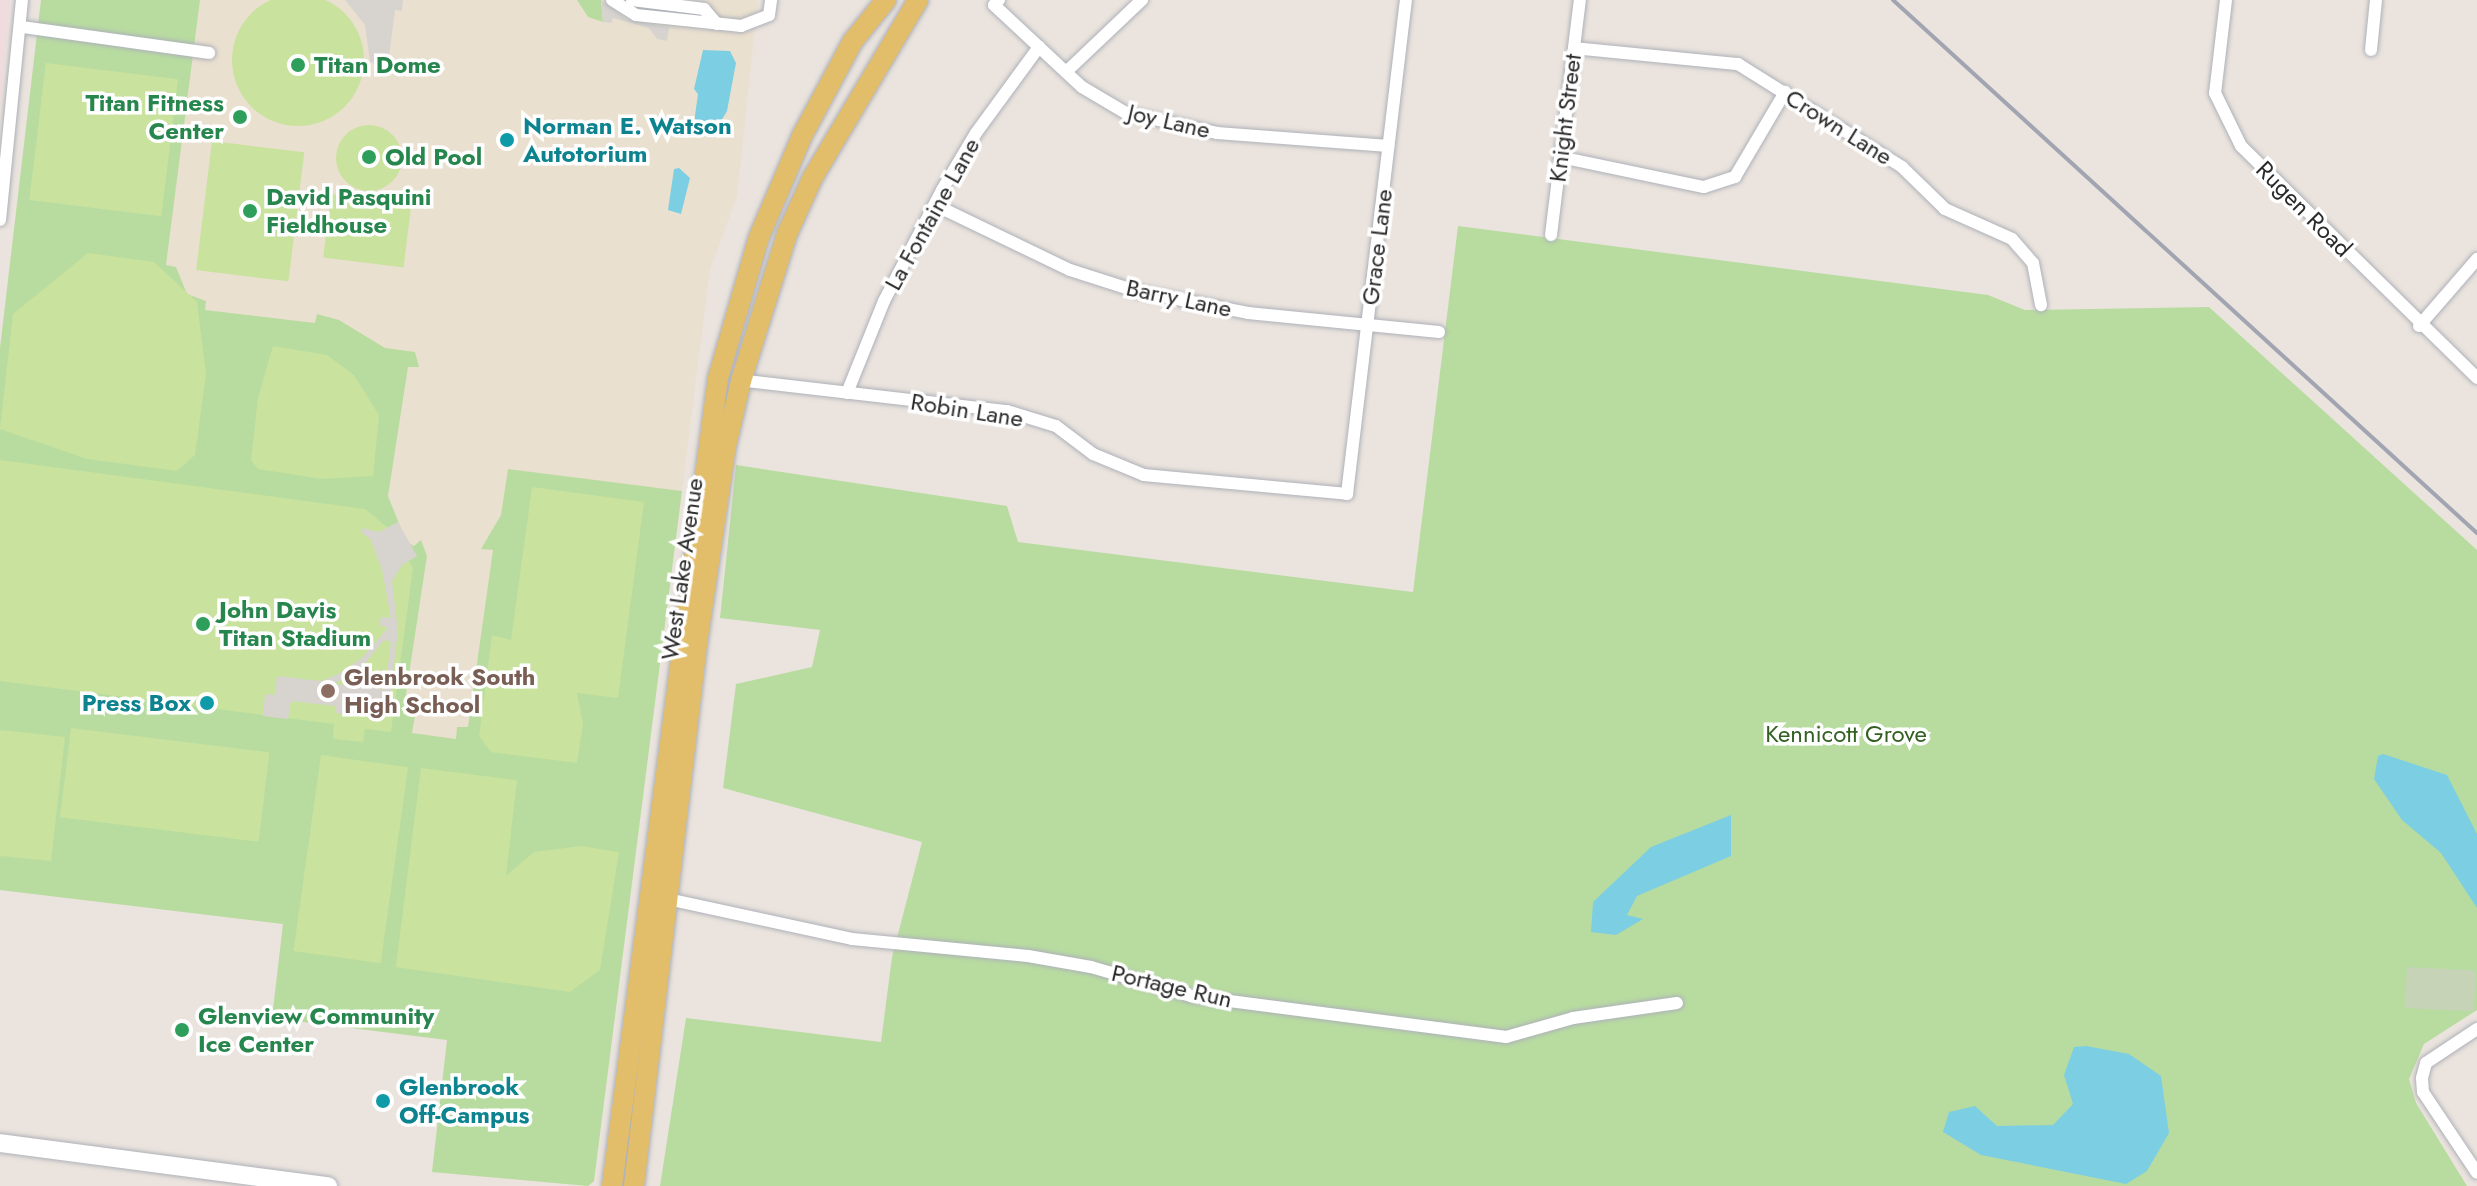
<!DOCTYPE html>
<html>
<head>
<meta charset="utf-8">
<style>
  body { margin:0 }
  #map { position:relative; width:2477px; height:1186px; overflow:hidden; background:#ebe4de; font-family:Jost,sans-serif }
  div>[style] { position:absolute }
  .education>* { inset:0; background:#eae0cf }
  .medical>* { inset:0; background:#f0dcde }
  .green>* { inset:0; background:#b8dca0 }
  .cemetery>* { inset:0; background:#c6d3b7; transform-origin:0 0 }
  .pitch>* { inset:0; background:#c9e29d; transform-origin:0 0 }
  .round { border-radius:50% }
  .plaza>* { inset:0; background:#d7d4d0 }
  .water>* { inset:0; background:#7ccee2 }
  .roads { filter:drop-shadow(0 0 2px #aeb1b9) drop-shadow(0 0 2px #aeb1b9) }
  .street>* { height:12px; margin:-6px; padding:0 6px; transform-origin:6px; border-radius:6px; background:#fff }
  .secondary>* { height:18px; margin:-9px; padding:0 9px; transform-origin:9px; border-radius:9px; background:#fff }
  .primary>* { height:20px; margin:-10px; padding:0 10px; transform-origin:10px; border-radius:10px; background:#e2be6b }
  .rail>* { height:4px; margin:-2px; padding:0 2px; transform-origin:2px; border-radius:2px; background:#a1a5b2 }
  .dots>* { width:22px; height:22px; translate:-50% -50%; box-sizing:border-box; border:4px solid #fff; border-radius:50% }
  span { translate:-50% -50%; white-space:nowrap; text-align:center; line-height:1.15; -webkit-text-stroke:7px #fff; paint-order:stroke }
  .leisure-label { font-size:24px; color:#27864d; font-weight:700 }
  .left { translate:0 -50%; text-align:left }
  .right { translate:-100% -50%; text-align:right }
  .street-label { font-size:24px; color:#2a2a2a }
  .culture-label { font-size:24px; color:#0d838f; font-weight:700 }
  .education-label { font-size:24px; color:#785e54; font-weight:700 }
  .park-label { font-size:24px; color:#336022 }
</style>
</head>
<body>
<div id="map">
  <div class="education">
    <div style="clip-path:polygon(41px 0,758px 0,737px 196px,710px 270px,594px 1181px,588px 1186px,432px 1172px,447px 1040px,272px 1018px,283px 924px,0 890px,0 348px)"></div>
  </div>
  <div class="medical">
    <div style="clip-path:polygon(0 0,10px 0,0 108px)"></div>
  </div>
  <div class="green">
    <div style="clip-path:polygon(41px 0,200px 0,166px 265px,176px 267px,187px 294px,206px 301px,205px 310px,315px 323px,317px 314px,339px 320px,385px 348px,415px 352px,419px 367px,408px 367px,388px 496px,406px 541px,414px 546px,421px 540px,427px 556px,403px 714px,415px 716px,412px 733px,456px 739px,457px 727px,468px 727px,493px 550px,481px 549px,501px 515px,508px 469px,682px 491px,594px 1181px,588px 1186px,432px 1172px,447px 1040px,272px 1018px,283px 924px,0 890px,0 348px)"></div>
    <div style="clip-path:polygon(577px 0,601px 0,603px 22px,588px 17px)"></div>
    <div style="clip-path:polygon(1458px 226px,1988px 295px,2025px 310px,2209px 307px,2477px 550px,2477px 1010px,2424px 1044px,2409px 1079px,2416px 1103px,2467px 1186px,660px 1186px,686px 1018px,881px 1042px,892px 957px,922px 842px,723px 788px,736px 684px,812px 667px,820px 630px,720px 618px,736px 465px,1007px 506px,1018px 542px,1413px 592px)"></div>
  </div>
  <div class="cemetery">
    <div style="left:2407px;top:967px;width:69px;height:41px;rotate:3deg"></div>
  </div>
  <div class="pitch">
    <div class="round" style="left:232px;top:-6px;width:132px;height:132px"></div>
    <div style="left:46px;top:63px;width:133px;height:138px;rotate:7deg"></div>
    <div class="round" style="left:336px;top:125px;width:66px;height:66px"></div>
    <div style="left:212px;top:141px;width:93px;height:130px;rotate:7deg"></div>
    <div style="left:331px;top:194px;width:81px;height:64px;rotate:7deg"></div>
    <div style="clip-path:polygon(88px 253px,154px 262px,197px 302px,206px 374px,195px 455px,177px 471px,87px 459px,0 429px,13px 314px)"></div>
    <div style="clip-path:polygon(273px 346px,327px 355px,354px 375px,379px 415px,373px 476px,322px 479px,258px 469px,251px 460px,258px 398px)"></div>
    <div style="clip-path:polygon(0 460px,365px 509px,388px 528px,413px 568px,391px 732px,365px 729px,363px 742px,333px 739px,334px 724px,0 681px)"></div>
    <div style="clip-path:polygon(532px 487px,644px 502px,618px 698px,577px 693px,583px 724px,577px 763px,491px 752px,479px 736px,492px 635px,511px 640px)"></div>
    <div style="left:71px;top:728px;width:200px;height:90px;rotate:7deg"></div>
    <div style="clip-path:polygon(0 730px,65px 737px,51px 861px,0 856px)"></div>
    <div style="left:321px;top:755px;width:88px;height:198px;rotate:8deg"></div>
    <div style="clip-path:polygon(421px 768px,517px 780px,506px 876px,534px 852px,581px 846px,619px 852px,600px 970px,570px 992px,396px 967px)"></div>
  </div>
  <div class="plaza">
    <div style="clip-path:polygon(345px 0,410px 0,403px 0,402px 11px,395px 10px,388px 65px,370px 62px,365px 25px)"></div>
    <div style="clip-path:polygon(601px 0,626px 19px,687px 31px,669px 28px,667px 41px,657px 39px,649px 28px,613px 18px,611px 23px,603px 22px)"></div>
    <div style="clip-path:polygon(evenodd,398px 522px,417px 556px,402px 565px,392px 581px,398px 630px,390px 698px,394px 714px,336px 713px,335px 706px,291px 701px,288px 719px,263px 716px,265px 694px,275px 695px,277px 676px,321px 681px,338px 674px,362px 658px,388px 628px,379px 625px,381px 617px,391px 618px,382px 570px,371px 540px,362px 533px,362px 528px,379px 532px,398px 522px,384px 640px,391px 642px,385px 689px,334px 684px,362px 667px,384px 640px)"></div>
  </div>
  <div class="water">
    <div style="clip-path:polygon(703px 50px,730px 51px,736px 63px,727px 111px,711px 138px,693px 130px,698px 94px,694px 89px)"></div>
    <div style="clip-path:polygon(679px 168px,690px 178px,681px 214px,668px 210px,674px 169px)"></div>
    <div style="clip-path:polygon(2383px 754px,2447px 775px,2477px 834px,2477px 908px,2441px 853px,2402px 820px,2374px 779px,2378px 756px)"></div>
    <div style="clip-path:polygon(1731px 815px,1731px 856px,1637px 896px,1627px 915px,1643px 919px,1616px 935px,1591px 932px,1593px 902px,1651px 847px)"></div>
    <div style="clip-path:polygon(2086px 1046px,2129px 1054px,2161px 1076px,2169px 1133px,2147px 1171px,2126px 1184px,1981px 1155px,1943px 1132px,1949px 1112px,1975px 1106px,1997px 1126px,2053px 1125px,2073px 1104px,2064px 1075px,2074px 1047px)"></div>
  </div>
  <div class="roads">
    <div class="street">
      <div style="left:612px;top:0;width:28px;rotate:32deg"></div>
      <div style="left:636px;top:15px;width:106px;rotate:6deg"></div>
      <div style="left:741px;top:26px;width:30px;rotate:-21deg"></div>
      <div style="left:769px;top:15px;width:15px;rotate:-82deg"></div>
      <div style="left:632px;top:0;width:73px;rotate:7.1deg"></div>
      <div style="left:704px;top:9px;width:20px;rotate:49deg"></div>
      <div style="left:999px;top:0;width:7px;rotate:135deg"></div>
      <div style="left:994px;top:5px;width:120px;rotate:43deg"></div>
      <div style="left:1082px;top:87px;width:51px;rotate:30.6deg"></div>
      <div style="left:1126px;top:113px;width:93px;rotate:12.4deg"></div>
      <div style="left:1217px;top:133px;width:172px;rotate:4.3deg"></div>
      <div style="left:2226px;top:0;width:94px;rotate:96.7deg"></div>
      <div style="left:2215px;top:93px;width:59px;rotate:63.9deg"></div>
      <div style="left:2241px;top:146px;width:331px;rotate:44.5deg"></div>
      <div style="left:22px;top:27px;width:189px;rotate:7.9deg"></div>
      <div style="left:1574px;top:48px;width:165px;rotate:5.6deg"></div>
      <div style="left:1738px;top:64px;width:194px;rotate:32.1deg"></div>
      <div style="left:1902px;top:167px;width:60px;rotate:44.3deg"></div>
      <div style="left:1945px;top:209px;width:73px;rotate:24.1deg"></div>
      <div style="left:2012px;top:239px;width:32px;rotate:49deg"></div>
      <div style="left:2033px;top:263px;width:43px;rotate:79.2deg"></div>
      <div style="left:2371px;top:50px;width:50px;rotate:-84.3deg"></div>
      <div style="left:1066px;top:72px;width:105px;rotate:-43.5deg"></div>
      <div style="left:1560px;top:157px;width:147px;rotate:11.8deg"></div>
      <div style="left:1704px;top:187px;width:33px;rotate:-18deg"></div>
      <div style="left:1735px;top:177px;width:99px;rotate:-59.5deg"></div>
      <div style="left:935px;top:205px;width:150px;rotate:25.7deg"></div>
      <div style="left:1070px;top:270px;width:69px;rotate:17.7deg"></div>
      <div style="left:1136px;top:291px;width:114px;rotate:11.1deg"></div>
      <div style="left:1248px;top:313px;width:192px;rotate:5.7deg"></div>
      <div style="left:0;top:220px;width:221px;rotate:-84.3deg"></div>
      <div style="left:1551px;top:235px;width:237px;rotate:-83deg"></div>
      <div style="left:2419px;top:326px;width:89px;rotate:-49.1deg"></div>
      <div style="left:738px;top:380px;width:271px;rotate:6.6deg"></div>
      <div style="left:1007px;top:411px;width:51px;rotate:17deg"></div>
      <div style="left:1056px;top:426px;width:46px;rotate:37.1deg"></div>
      <div style="left:1093px;top:454px;width:55px;rotate:22.4deg"></div>
      <div style="left:1144px;top:475px;width:204px;rotate:5.3deg"></div>
      <div style="left:1347px;top:494px;width:498px;rotate:-83.2deg"></div>
      <div style="left:847px;top:393px;width:99px;rotate:-68.1deg"></div>
      <div style="left:884px;top:301px;width:125px;rotate:-62.4deg"></div>
      <div style="left:942px;top:190px;width:66px;rotate:-59.2deg"></div>
      <div style="left:976px;top:133px;width:107px;rotate:-53.8deg"></div>
      <div style="left:667px;top:899px;width:189px;rotate:12.2deg"></div>
      <div style="left:852px;top:939px;width:177px;rotate:5.5deg"></div>
      <div style="left:1028px;top:956px;width:64px;rotate:9.9deg"></div>
      <div style="left:1091px;top:967px;width:104px;rotate:16.2deg"></div>
      <div style="left:1191px;top:996px;width:318px;rotate:7.4deg"></div>
      <div style="left:1506px;top:1037px;width:70px;rotate:-15.8deg"></div>
      <div style="left:1573px;top:1018px;width:105px;rotate:-8.2deg"></div>
      <div style="left:2477px;top:1029px;width:61px;rotate:146.3deg"></div>
      <div style="left:2426px;top:1063px;width:16px;rotate:105deg"></div>
      <div style="left:2422px;top:1078px;width:14px;rotate:86deg"></div>
      <div style="left:2423px;top:1092px;width:97px;rotate:56.3deg"></div>
    </div>
    <div class="secondary">
      <div style="left:0;top:1143px;width:331px;rotate:7.5deg"></div>
    </div>
    <div class="primary">
      <div style="left:612px;top:1186px;width:815px;rotate:-82.53deg"></div>
      <div style="left:718px;top:378px;width:147px;rotate:-73.8deg"></div>
      <div style="left:759px;top:237px;width:110px;rotate:-66.9deg"></div>
      <div style="left:802px;top:136px;width:108px;rotate:-61.8deg"></div>
      <div style="left:853px;top:41px;width:53px;rotate:-51.2deg"></div>
      <div style="left:634px;top:1186px;width:546px;rotate:-83.37deg"></div>
      <div style="left:697px;top:644px;width:200px;rotate:-81.7deg"></div>
      <div style="left:726px;top:446px;width:67px;rotate:-77deg"></div>
      <div style="left:741px;top:381px;width:154px;rotate:-72.6deg"></div>
      <div style="left:787px;top:234px;width:63px;rotate:-65.5deg"></div>
      <div style="left:813px;top:177px;width:206px;rotate:-59.3deg"></div>
    </div>
  </div>
  <div class="rail">
    <div style="left:1893px;top:0;width:791px;rotate:42.39deg"></div>
  </div>
  <div class="dots">
    <div style="left:298px;top:65px;background:#2e9e5b"></div>
    <div style="left:240px;top:117px;background:#2e9e5b"></div>
    <div style="left:507px;top:140px;background:#0f9aa8"></div>
    <div style="left:369px;top:157px;background:#2e9e5b"></div>
    <div style="left:250px;top:211px;background:#2e9e5b"></div>
    <div style="left:203px;top:624px;background:#2e9e5b"></div>
    <div style="left:328px;top:691px;background:#8d6e63"></div>
    <div style="left:207px;top:703px;background:#0f9aa8"></div>
    <div style="left:182px;top:1030px;background:#2e9e5b"></div>
    <div style="left:383px;top:1101px;background:#0f9aa8"></div>
  </div>
  <div class="leisure-label">
    <span class="left" style="left:314px;top:65px">Titan Dome</span>
    <span class="right" style="left:224px;top:117px">Titan Fitness<br>Center</span>
    <span class="left" style="left:385px;top:157px">Old Pool</span>
    <span class="left" style="left:266px;top:211px">David Pasquini<br>Fieldhouse</span>
    <span class="left" style="left:219px;top:624px">John Davis<br>Titan Stadium</span>
    <span class="left" style="left:198px;top:1030px">Glenview Community<br>Ice Center</span>
  </div>
  <div class="street-label">
    <span style="left:1565px;top:118px;rotate:-83deg">Knight Street</span>
    <span style="left:1169px;top:121px;rotate:13deg">Joy Lane</span>
    <span style="left:1839px;top:127px;rotate:32deg">Crown Lane</span>
    <span style="left:2304px;top:209px;rotate:45deg">Rugen Road</span>
    <span style="left:932px;top:214px;rotate:-61deg">La Fontaine Lane</span>
    <span style="left:1377px;top:247px;rotate:-83deg">Grace Lane</span>
    <span style="left:1179px;top:298px;rotate:12deg">Barry Lane</span>
    <span style="left:967px;top:410px;rotate:9deg">Robin Lane</span>
    <span style="left:682px;top:569px;rotate:-82deg">West Lake Avenue</span>
    <span style="left:1172px;top:986px;rotate:13deg">Portage Run</span>
  </div>
  <div class="culture-label">
    <span class="left" style="left:523px;top:140px">Norman E. Watson<br>Autotorium</span>
    <span class="right" style="left:191px;top:703px">Press Box</span>
    <span class="left" style="left:399px;top:1101px">Glenbrook<br>Off-Campus</span>
  </div>
  <div class="education-label">
    <span class="left" style="left:344px;top:691px">Glenbrook South<br>High School</span>
  </div>
  <div class="park-label">
    <span style="left:1846px;top:734px">Kennicott Grove</span>
  </div>
</div>
</body>
</html>
